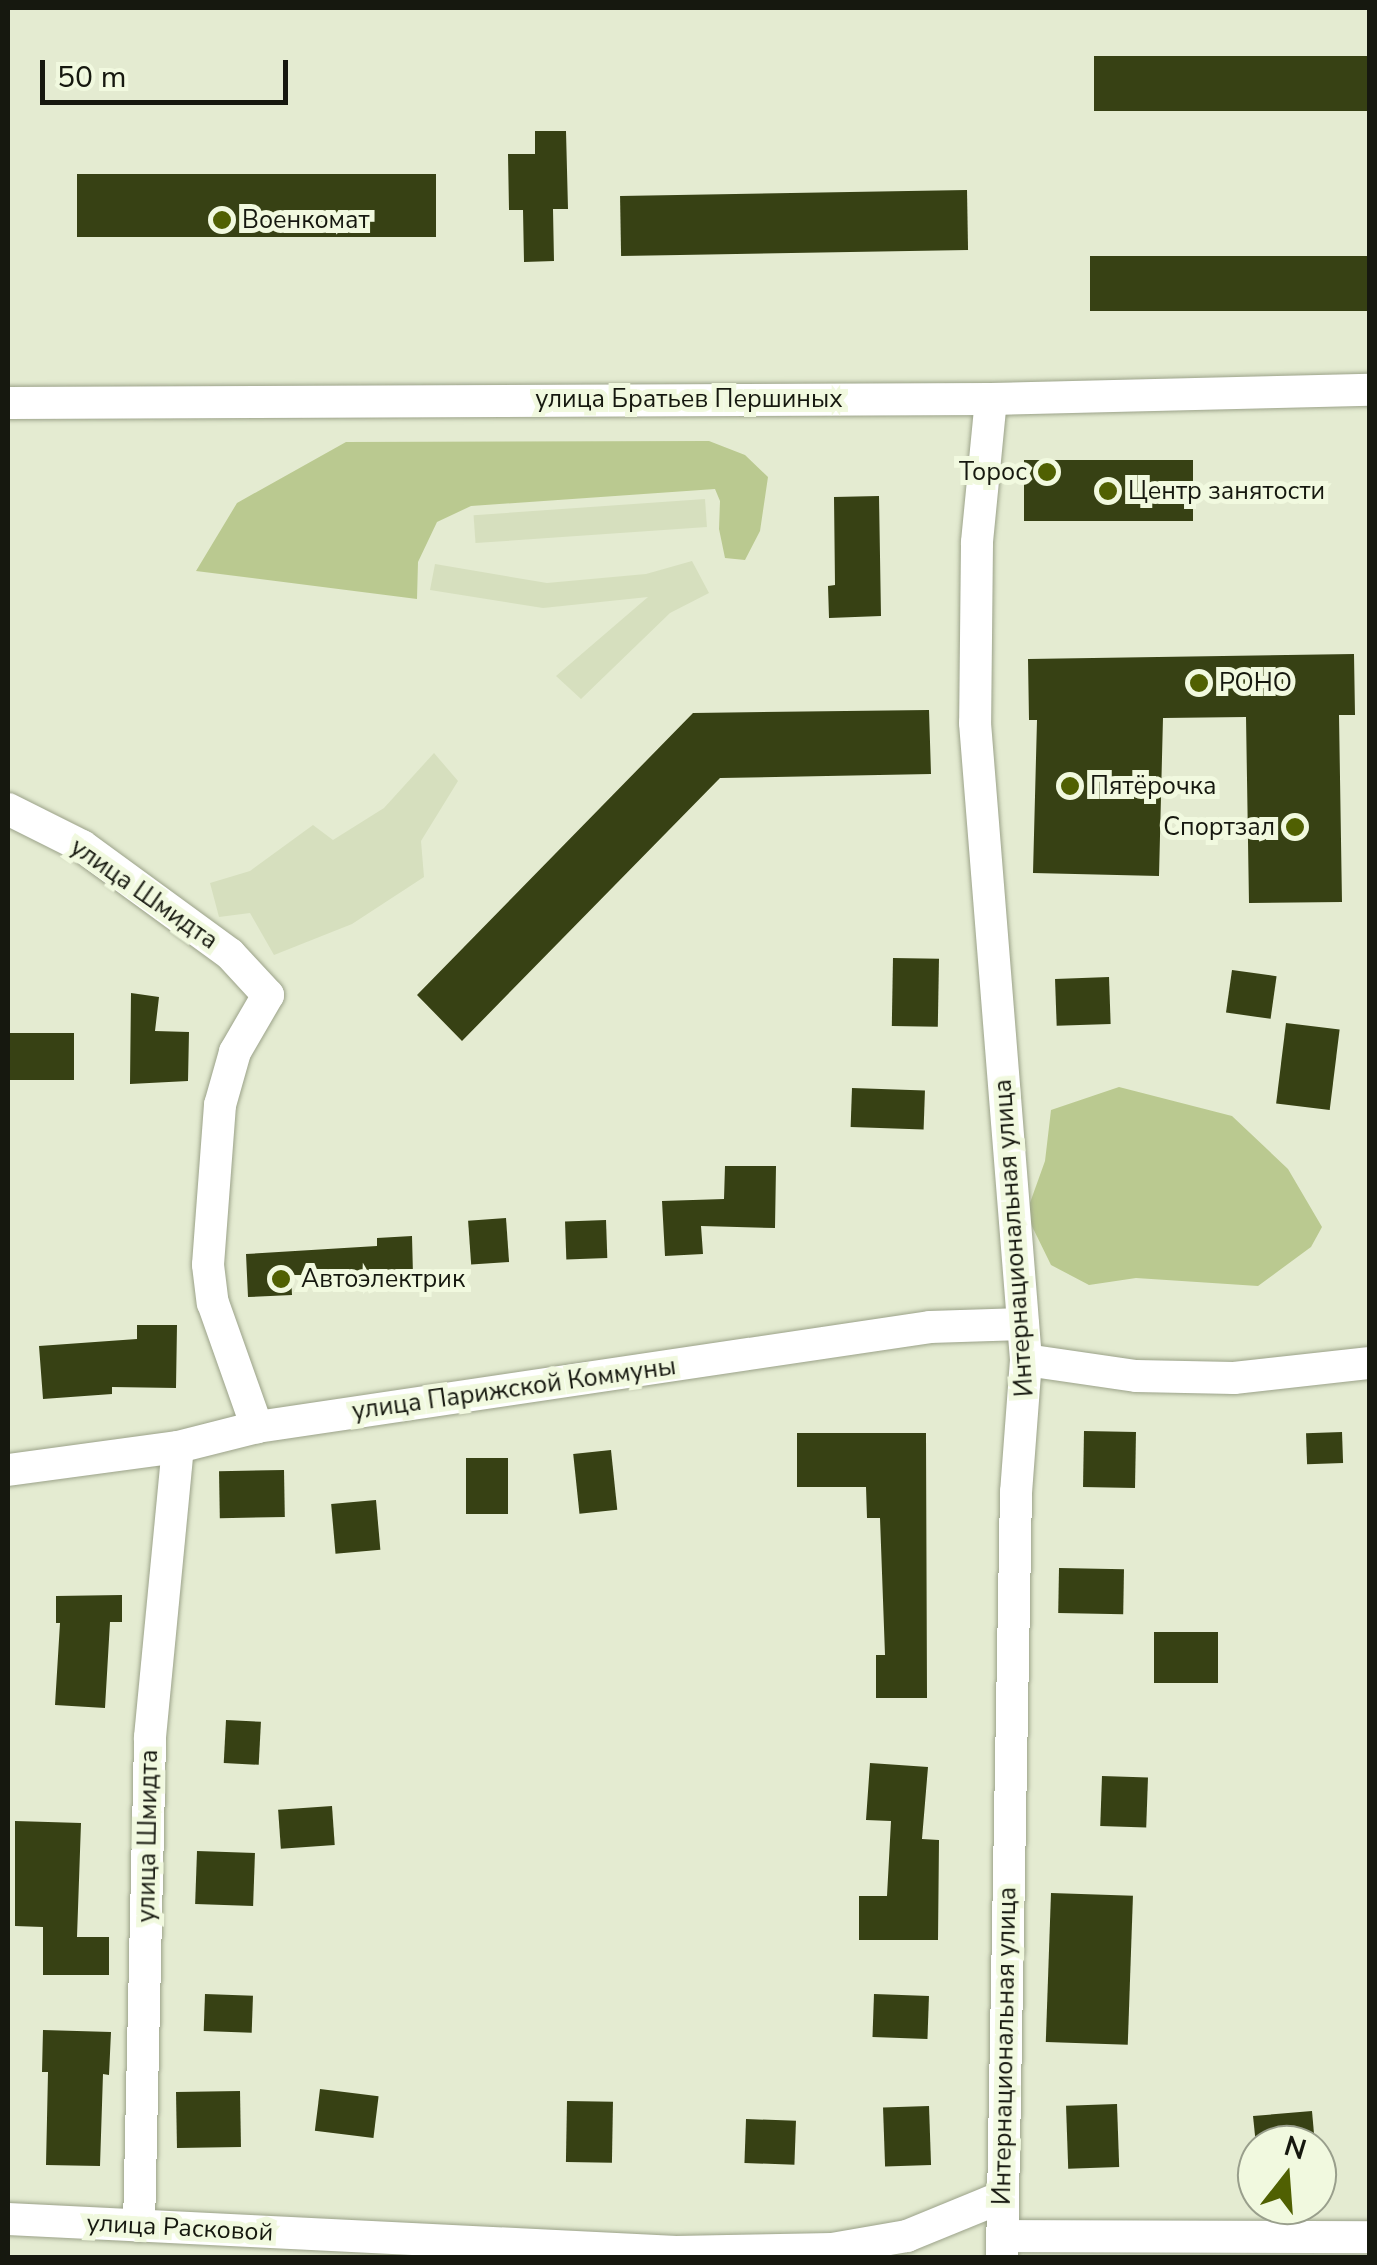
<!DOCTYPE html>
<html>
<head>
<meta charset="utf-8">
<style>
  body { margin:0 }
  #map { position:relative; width:1377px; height:2265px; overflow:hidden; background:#e4ebd1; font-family:"Nunito Sans",sans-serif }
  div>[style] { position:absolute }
  .built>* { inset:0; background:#d6dfbe; transform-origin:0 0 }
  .green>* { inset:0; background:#bac990 }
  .building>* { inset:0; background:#374114; transform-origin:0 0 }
  .roads { filter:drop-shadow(0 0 2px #9ba289) drop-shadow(0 0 2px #9ba289) }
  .minor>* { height:32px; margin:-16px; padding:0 16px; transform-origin:16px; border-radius:16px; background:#fff }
  .dots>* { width:28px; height:28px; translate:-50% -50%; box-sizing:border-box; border:5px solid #f1f9df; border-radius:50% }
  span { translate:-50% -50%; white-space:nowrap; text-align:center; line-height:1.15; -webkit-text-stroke:10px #f1f9df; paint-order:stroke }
  .poi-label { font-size:25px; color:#16180f }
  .left { translate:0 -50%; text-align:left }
  .right { translate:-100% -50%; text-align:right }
  .street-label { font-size:25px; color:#16180f }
  .frame { position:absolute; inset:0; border:10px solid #16180f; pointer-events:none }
  .north { position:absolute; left:1237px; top:2125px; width:100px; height:100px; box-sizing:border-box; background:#f1f9df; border:2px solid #999f8c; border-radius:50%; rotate:17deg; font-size:28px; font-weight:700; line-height:40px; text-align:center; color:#16180f }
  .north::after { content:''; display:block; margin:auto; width:35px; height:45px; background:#506002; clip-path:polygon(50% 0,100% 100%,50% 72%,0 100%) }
  .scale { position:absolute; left:40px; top:60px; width:248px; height:45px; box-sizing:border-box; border:5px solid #16180f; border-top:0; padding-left:12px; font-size:30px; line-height:35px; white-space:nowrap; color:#16180f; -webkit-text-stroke:8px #f1f9df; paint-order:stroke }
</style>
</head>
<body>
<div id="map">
  <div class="built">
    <div style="left:705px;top:499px;width:28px;height:232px;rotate:86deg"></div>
    <div style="clip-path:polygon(692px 561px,709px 593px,670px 613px,581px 699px,556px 676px,648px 597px,543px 608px,430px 590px,435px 564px,547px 583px,646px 574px)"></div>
    <div style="clip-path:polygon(434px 753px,458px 781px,421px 841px,424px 877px,352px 924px,274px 955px,250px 913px,219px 917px,210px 883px,250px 871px,313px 825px,333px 840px,384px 808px)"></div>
  </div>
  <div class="green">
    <div style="clip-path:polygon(709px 441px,745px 455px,768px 477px,760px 531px,745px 560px,725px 558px,719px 529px,720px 501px,715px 489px,471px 506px,437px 522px,418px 562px,417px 599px,196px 571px,237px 503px,346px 442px)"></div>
    <div style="clip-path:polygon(1119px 1087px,1232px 1116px,1288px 1169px,1322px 1227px,1311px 1247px,1258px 1286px,1136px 1278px,1089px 1285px,1051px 1265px,1026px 1214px,1045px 1161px,1051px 1110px)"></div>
  </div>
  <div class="building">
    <div style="left:1370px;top:56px;width:55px;height:276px;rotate:90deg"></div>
    <div style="clip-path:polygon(535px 131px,566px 131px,568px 209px,553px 209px,554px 261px,524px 262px,523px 210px,509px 210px,508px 154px,535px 154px)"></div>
    <div style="left:77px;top:174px;width:359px;height:63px"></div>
    <div style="left:967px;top:190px;width:60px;height:347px;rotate:89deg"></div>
    <div style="left:1370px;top:256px;width:55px;height:280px;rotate:90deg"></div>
    <div style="left:1024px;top:460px;width:169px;height:61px"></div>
    <div style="clip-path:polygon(879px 496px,881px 616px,829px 618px,828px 586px,835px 585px,834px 497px)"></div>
    <div style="clip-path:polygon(1354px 654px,1355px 715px,1339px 715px,1342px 902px,1249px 903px,1246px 717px,1163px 718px,1159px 876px,1033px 873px,1037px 720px,1029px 720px,1028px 659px)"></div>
    <div style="clip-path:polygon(929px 710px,931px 774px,720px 778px,462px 1041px,417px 995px,693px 713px)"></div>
    <div style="left:893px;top:958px;width:46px;height:68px;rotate:1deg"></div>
    <div style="left:1232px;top:970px;width:45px;height:43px;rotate:8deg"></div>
    <div style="left:1109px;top:977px;width:47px;height:54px;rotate:88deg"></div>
    <div style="clip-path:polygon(131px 993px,159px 997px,155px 1031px,189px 1032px,188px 1081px,130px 1084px)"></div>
    <div style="left:1286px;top:1023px;width:54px;height:81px;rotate:7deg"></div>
    <div style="left:8px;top:1033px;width:66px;height:47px"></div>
    <div style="left:852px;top:1088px;width:73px;height:39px;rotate:2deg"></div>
    <div style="clip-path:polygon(725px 1166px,776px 1166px,775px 1228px,701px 1226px,703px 1254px,665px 1256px,662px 1201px,724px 1199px)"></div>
    <div style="left:506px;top:1218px;width:44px;height:38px;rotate:86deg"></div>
    <div style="left:606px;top:1220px;width:38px;height:41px;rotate:88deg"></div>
    <div style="clip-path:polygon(412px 1236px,413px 1275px,291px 1275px,292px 1295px,248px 1297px,246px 1254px,377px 1246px,377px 1238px)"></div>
    <div style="clip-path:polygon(137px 1325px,177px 1325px,176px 1388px,112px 1387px,112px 1394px,43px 1399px,39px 1346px,137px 1339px)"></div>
    <div style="left:1084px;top:1431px;width:52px;height:56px;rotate:1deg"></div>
    <div style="left:1342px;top:1432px;width:31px;height:36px;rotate:88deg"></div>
    <div style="clip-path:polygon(797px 1433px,926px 1433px,927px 1698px,876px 1698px,876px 1655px,885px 1655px,880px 1518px,867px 1518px,866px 1487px,797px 1487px)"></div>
    <div style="left:611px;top:1450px;width:60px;height:38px;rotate:84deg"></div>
    <div style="left:466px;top:1458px;width:42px;height:56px"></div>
    <div style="left:284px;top:1470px;width:47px;height:65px;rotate:89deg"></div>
    <div style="left:376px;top:1500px;width:50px;height:45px;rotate:85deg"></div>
    <div style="left:1059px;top:1568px;width:65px;height:45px;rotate:1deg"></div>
    <div style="clip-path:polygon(122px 1595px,122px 1622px,110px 1622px,105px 1708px,55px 1705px,60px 1623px,56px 1623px,56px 1596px)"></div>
    <div style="left:1154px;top:1632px;width:64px;height:51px"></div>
    <div style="left:226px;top:1720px;width:35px;height:43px;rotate:3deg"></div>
    <div style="clip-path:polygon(870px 1763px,928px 1767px,922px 1839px,939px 1840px,938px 1940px,859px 1940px,859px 1896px,887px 1896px,891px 1821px,866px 1820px)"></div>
    <div style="left:1102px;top:1776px;width:46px;height:50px;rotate:2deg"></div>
    <div style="left:332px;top:1806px;width:39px;height:54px;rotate:86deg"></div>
    <div style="clip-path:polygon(15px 1821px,81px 1823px,77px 1937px,109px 1937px,109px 1975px,43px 1975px,43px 1927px,15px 1926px)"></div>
    <div style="left:197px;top:1851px;width:58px;height:53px;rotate:2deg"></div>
    <div style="left:1051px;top:1893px;width:82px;height:149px;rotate:2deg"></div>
    <div style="left:205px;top:1994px;width:48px;height:37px;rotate:2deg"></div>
    <div style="left:874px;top:1994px;width:55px;height:43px;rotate:2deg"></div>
    <div style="clip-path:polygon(43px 2030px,111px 2032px,109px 2075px,103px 2074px,100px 2166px,46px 2165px,48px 2072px,42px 2072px)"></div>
    <div style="left:320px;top:2089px;width:59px;height:42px;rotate:7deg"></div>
    <div style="left:240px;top:2091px;width:56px;height:64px;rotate:89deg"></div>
    <div style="left:567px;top:2101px;width:46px;height:61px;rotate:1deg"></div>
    <div style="left:1117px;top:2104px;width:63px;height:51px;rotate:88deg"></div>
    <div style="left:929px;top:2106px;width:59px;height:46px;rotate:88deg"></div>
    <div style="clip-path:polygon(1312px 2111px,1315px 2145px,1256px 2145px,1253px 2116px)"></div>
    <div style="left:746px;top:2119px;width:50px;height:44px;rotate:2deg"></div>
  </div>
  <div class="roads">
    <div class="minor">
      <div style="left:991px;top:399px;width:145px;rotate:95.6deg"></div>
      <div style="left:977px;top:543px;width:180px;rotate:90.6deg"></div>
      <div style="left:975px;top:723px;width:639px;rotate:85.42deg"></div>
      <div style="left:1026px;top:1360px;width:132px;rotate:94.3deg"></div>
      <div style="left:1016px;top:1492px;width:766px;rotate:91.05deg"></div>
      <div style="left:8px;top:403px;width:983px;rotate:-0.23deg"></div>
      <div style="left:991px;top:399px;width:379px;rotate:-1.4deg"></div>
      <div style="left:8px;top:809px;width:83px;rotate:26.6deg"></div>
      <div style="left:82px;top:846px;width:183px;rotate:36.1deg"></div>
      <div style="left:230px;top:954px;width:56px;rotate:47.2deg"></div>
      <div style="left:268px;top:995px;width:66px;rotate:120.1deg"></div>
      <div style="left:235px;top:1052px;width:55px;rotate:105.8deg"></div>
      <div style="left:220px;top:1105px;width:160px;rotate:94.3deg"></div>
      <div style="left:208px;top:1265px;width:38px;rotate:83deg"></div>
      <div style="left:213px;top:1303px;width:132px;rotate:70.5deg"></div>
      <div style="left:1026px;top:1360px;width:111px;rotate:8.3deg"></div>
      <div style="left:1136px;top:1376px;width:98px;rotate:1.2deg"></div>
      <div style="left:1234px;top:1378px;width:137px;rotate:-6.3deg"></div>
      <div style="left:8px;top:1470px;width:172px;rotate:-7.7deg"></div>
      <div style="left:178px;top:1447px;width:81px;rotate:-14.2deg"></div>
      <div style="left:257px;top:1427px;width:680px;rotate:-8.45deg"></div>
      <div style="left:930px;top:1327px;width:93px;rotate:-1.8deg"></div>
      <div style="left:8px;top:2219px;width:669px;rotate:2.83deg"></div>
      <div style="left:676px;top:2252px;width:156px;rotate:-1.1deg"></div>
      <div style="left:832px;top:2249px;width:76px;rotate:-9.8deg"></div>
      <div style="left:907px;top:2236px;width:103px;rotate:-22.3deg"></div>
      <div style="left:139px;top:2226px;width:489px;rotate:-88.7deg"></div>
      <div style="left:150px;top:1737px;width:291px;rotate:-84.5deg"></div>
      <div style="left:1002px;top:2236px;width:368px;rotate:0.2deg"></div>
    </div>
  </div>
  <div class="dots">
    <div style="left:222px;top:220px;background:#506002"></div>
    <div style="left:1047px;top:472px;background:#506002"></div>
    <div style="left:1108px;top:491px;background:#506002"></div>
    <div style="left:1199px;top:683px;background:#506002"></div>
    <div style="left:1070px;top:786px;background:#506002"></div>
    <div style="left:1295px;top:827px;background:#506002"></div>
    <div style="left:281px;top:1279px;background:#506002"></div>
  </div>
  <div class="poi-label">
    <span class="left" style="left:242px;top:220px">Военкомат</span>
    <span class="right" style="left:1027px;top:472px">Торос</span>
    <span class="left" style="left:1128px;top:491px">Центр занятости</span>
    <span class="left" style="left:1219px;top:683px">РОНО</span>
    <span class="left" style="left:1090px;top:786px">Пятёрочка</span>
    <span class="right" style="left:1275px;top:827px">Спортзал</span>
    <span class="left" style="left:301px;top:1279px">Автоэлектрик</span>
  </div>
  <div class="street-label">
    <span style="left:689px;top:399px">улица Братьев Першиных</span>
    <span style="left:144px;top:894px;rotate:35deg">улица Шмидта</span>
    <span style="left:1014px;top:1238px;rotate:-94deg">Интернациональная улица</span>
    <span style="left:514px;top:1389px;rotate:-8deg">улица Парижской Коммуны</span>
    <span style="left:148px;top:1836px;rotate:-89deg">улица Шмидта</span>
    <span style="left:1005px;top:2046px;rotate:-89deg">Интернациональная улица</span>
    <span style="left:180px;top:2228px;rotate:3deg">улица Расковой</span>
  </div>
  <div class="frame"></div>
  <div class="north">N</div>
  <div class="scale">50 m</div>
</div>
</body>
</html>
